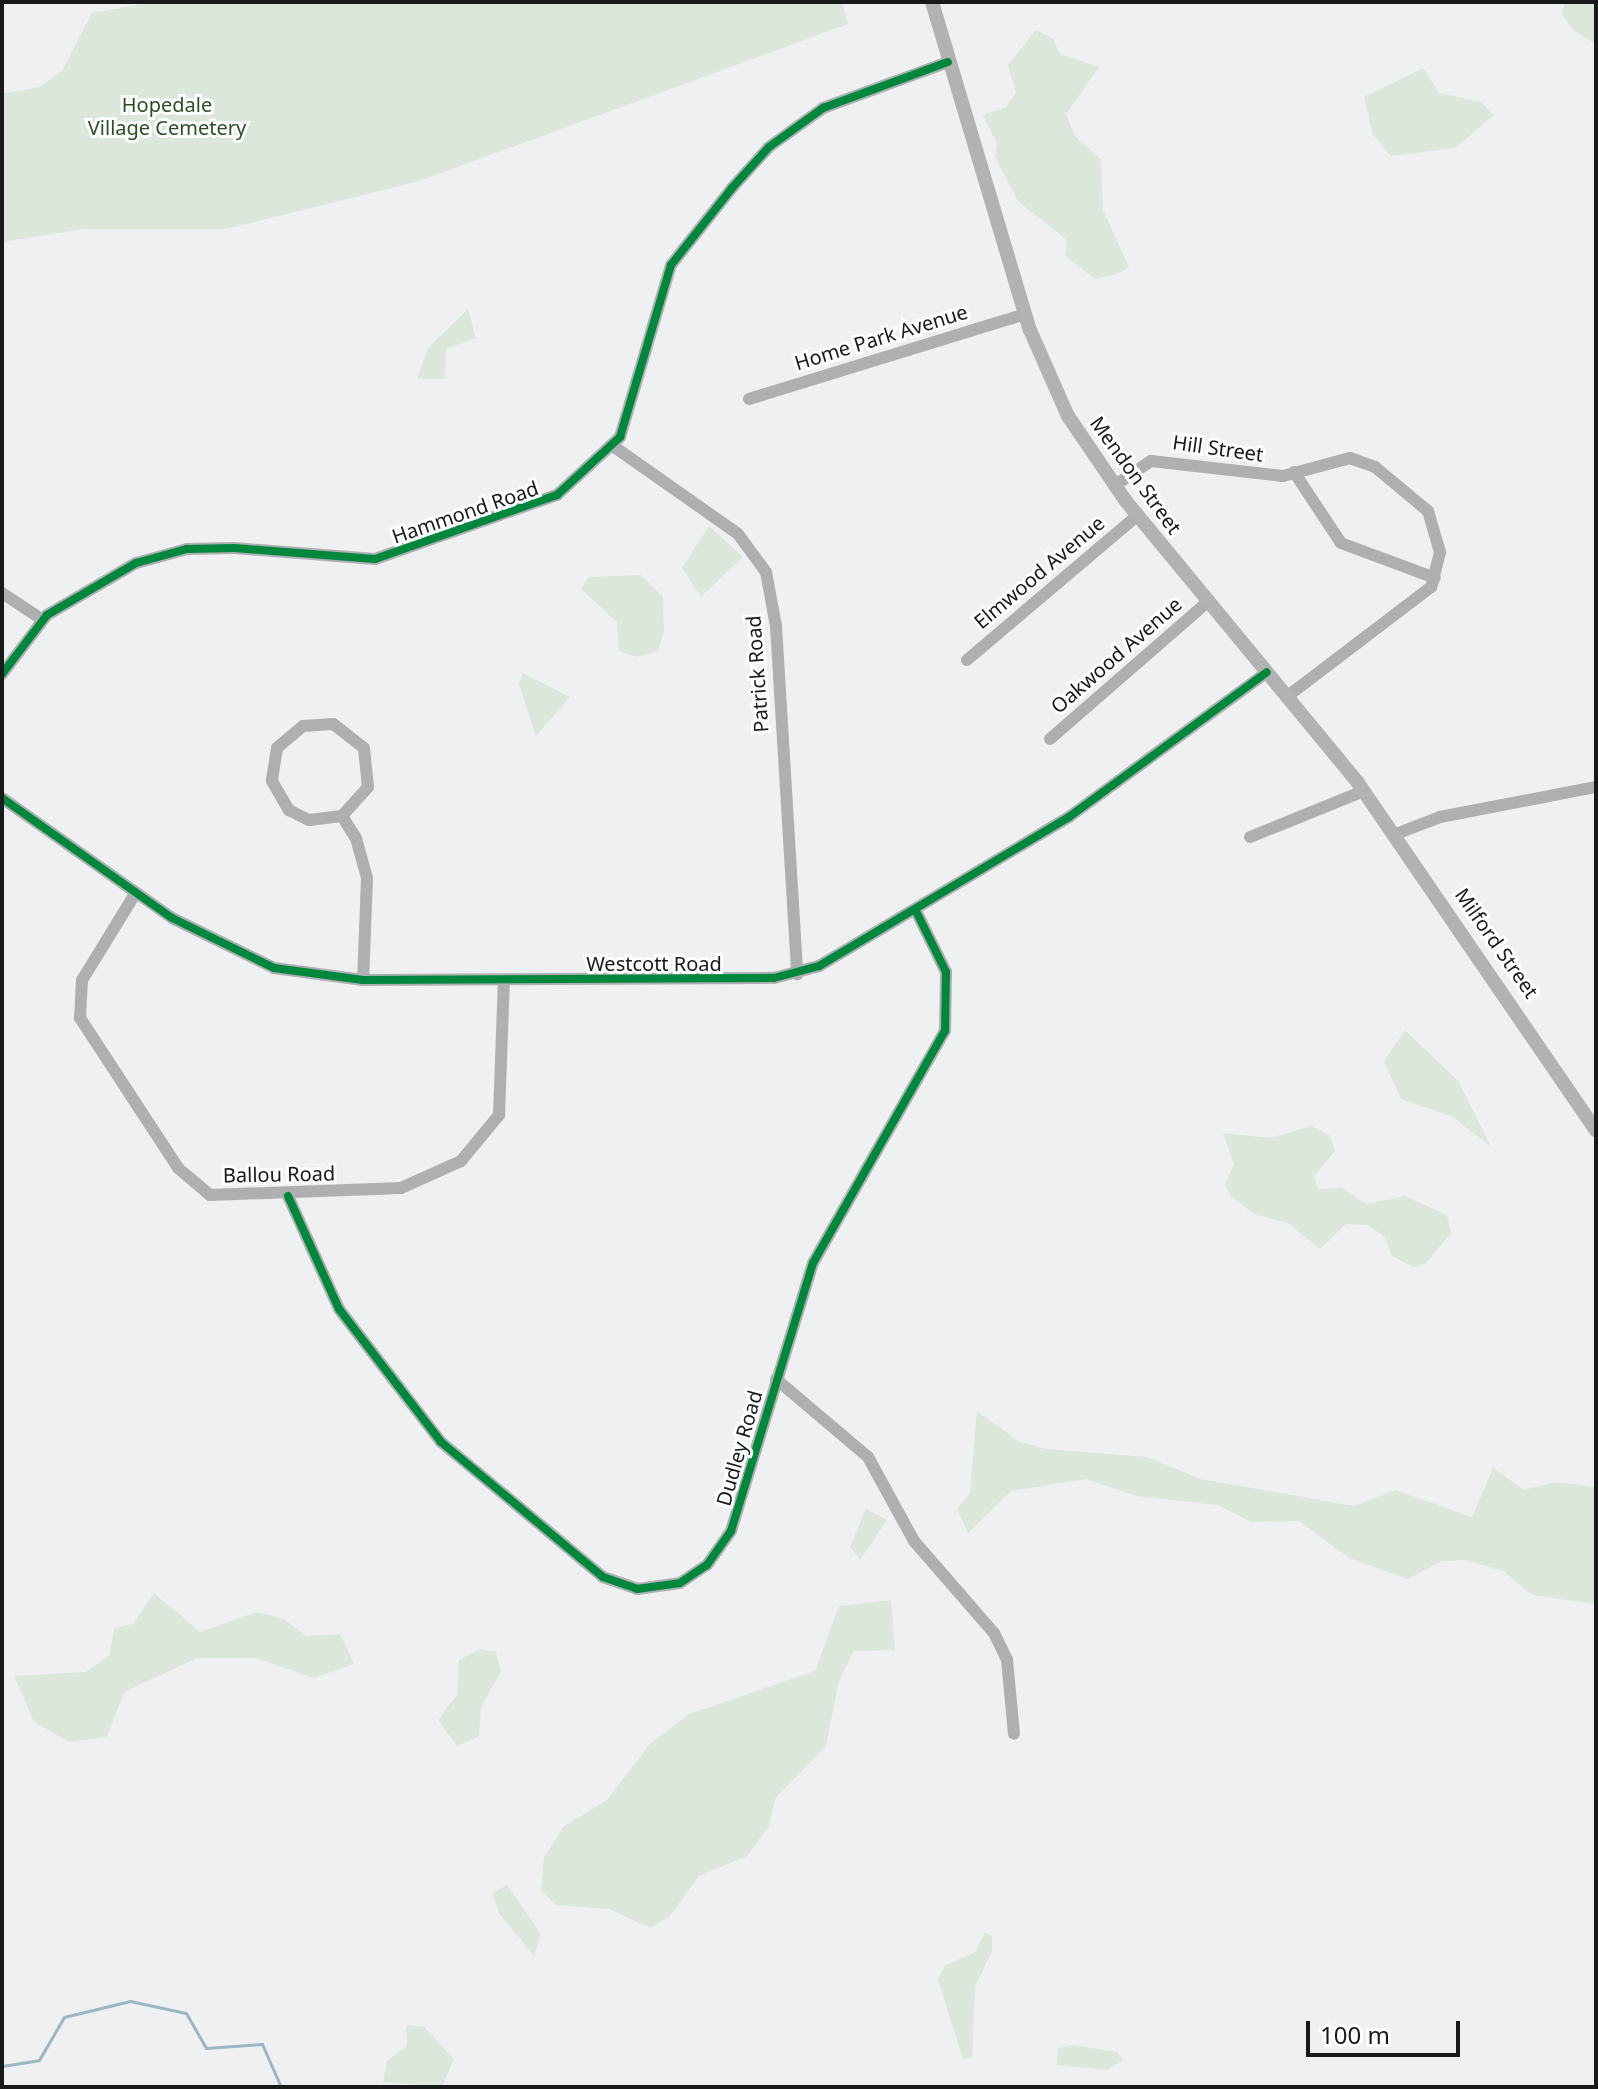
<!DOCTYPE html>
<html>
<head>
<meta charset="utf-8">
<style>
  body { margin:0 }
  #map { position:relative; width:1598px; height:2089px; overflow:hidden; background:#eef0f2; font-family:"Noto Sans",sans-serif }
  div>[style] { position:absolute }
  .green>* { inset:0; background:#dbe7da }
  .stream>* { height:3px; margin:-1.5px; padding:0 1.5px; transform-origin:1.5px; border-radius:1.5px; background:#9bb6c4 }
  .minor>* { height:12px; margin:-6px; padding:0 6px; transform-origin:6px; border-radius:6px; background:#aeafb0 }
  .major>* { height:14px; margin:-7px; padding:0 7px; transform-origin:7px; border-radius:7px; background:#b2b2b2 }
  .cycleway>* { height:8px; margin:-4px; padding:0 4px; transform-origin:4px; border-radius:4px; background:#00873e }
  span { translate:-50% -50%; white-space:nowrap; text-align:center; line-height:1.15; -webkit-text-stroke:6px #fbfdfe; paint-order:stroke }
  .park-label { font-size:20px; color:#2c4e21 }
  .street-label { font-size:20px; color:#18191a }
  .frame { position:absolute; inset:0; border:4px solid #18191a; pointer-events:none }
  .scale { position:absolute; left:1306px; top:2021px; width:154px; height:36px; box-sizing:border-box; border:4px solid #18191a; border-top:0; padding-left:10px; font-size:24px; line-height:28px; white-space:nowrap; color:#18191a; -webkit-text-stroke:6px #fbfdfe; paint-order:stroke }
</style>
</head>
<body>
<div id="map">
  <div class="green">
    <div style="clip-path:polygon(154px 2px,842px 2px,848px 24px,419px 181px,226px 229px,84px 229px,2px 242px,2px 94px,40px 87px,62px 71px,92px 13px)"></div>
    <div style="clip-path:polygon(1564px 2px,1596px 2px,1596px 44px,1574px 31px,1562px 15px)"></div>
    <div style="clip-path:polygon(1036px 30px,1053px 39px,1060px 54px,1099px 67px,1066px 114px,1074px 135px,1101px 160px,1103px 210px,1129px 267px,1117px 274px,1095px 279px,1065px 256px,1067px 240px,1018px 201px,995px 156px,997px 143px,983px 115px,1005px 108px,1016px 93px,1008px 65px)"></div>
    <div style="clip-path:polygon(1423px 68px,1439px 93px,1481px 102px,1494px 115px,1455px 148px,1391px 156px,1373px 135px,1364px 97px)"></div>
    <div style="clip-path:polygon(468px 309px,476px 338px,446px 349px,445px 379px,417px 379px,428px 348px)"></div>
    <div style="clip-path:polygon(709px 526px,743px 557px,701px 597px,682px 568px)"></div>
    <div style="clip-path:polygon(641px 575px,663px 597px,664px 631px,658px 651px,637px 657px,619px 651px,617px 622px,581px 589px,589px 577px)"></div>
    <div style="clip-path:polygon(523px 673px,570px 697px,536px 736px,519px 684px)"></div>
    <div style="clip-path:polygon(1405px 1030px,1458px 1081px,1491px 1147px,1453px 1117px,1401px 1099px,1384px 1061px)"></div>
    <div style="clip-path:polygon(1312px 1126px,1330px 1136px,1335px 1151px,1314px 1176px,1318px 1189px,1342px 1188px,1366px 1204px,1405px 1196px,1447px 1215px,1451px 1233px,1426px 1263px,1413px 1267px,1392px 1256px,1384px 1236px,1368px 1225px,1346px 1224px,1320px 1249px,1288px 1223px,1254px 1214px,1231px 1196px,1225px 1185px,1234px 1164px,1223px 1133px,1270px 1138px)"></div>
    <div style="clip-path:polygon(977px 1411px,1018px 1441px,1046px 1449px,1147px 1457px,1201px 1479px,1354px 1506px,1395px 1490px,1472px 1517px,1493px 1468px,1524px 1490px,1554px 1482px,1596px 1487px,1596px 1604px,1532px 1595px,1503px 1571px,1465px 1560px,1442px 1561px,1408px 1579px,1349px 1558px,1299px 1521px,1251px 1522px,1218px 1505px,1137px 1496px,1086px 1479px,1011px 1491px,968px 1533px,957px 1509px,970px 1493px)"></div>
    <div style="clip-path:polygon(866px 1509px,887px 1520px,860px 1560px,850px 1547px)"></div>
    <div style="clip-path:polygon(154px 1593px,200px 1632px,257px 1612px,284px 1619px,306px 1636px,340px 1634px,354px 1664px,314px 1678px,256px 1658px,197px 1658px,124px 1692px,107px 1737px,69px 1742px,34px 1722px,14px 1676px,85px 1672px,110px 1655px,114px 1628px,133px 1624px)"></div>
    <div style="clip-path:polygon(891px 1600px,895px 1650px,854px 1651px,839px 1680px,826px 1746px,776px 1797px,769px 1826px,747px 1856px,699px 1876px,670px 1916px,651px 1928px,609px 1909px,556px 1905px,541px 1890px,544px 1857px,564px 1826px,606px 1801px,650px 1744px,689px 1714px,815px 1671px,839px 1606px)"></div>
    <div style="clip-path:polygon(480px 1649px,496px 1652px,501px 1672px,481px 1706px,479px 1736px,457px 1746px,438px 1720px,457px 1695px,459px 1660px)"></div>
    <div style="clip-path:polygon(507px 1885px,541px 1934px,534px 1956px,499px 1913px,493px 1893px)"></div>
    <div style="clip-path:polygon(985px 1932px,992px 1936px,992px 1951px,975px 1987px,972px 2057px,963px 2060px,938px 1979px,945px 1966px,975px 1952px)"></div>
    <div style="clip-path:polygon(406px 2025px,424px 2027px,454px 2059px,442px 2087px,383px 2082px,387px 2061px,407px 2046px)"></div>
    <div style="clip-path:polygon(1072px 2045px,1117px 2052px,1123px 2060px,1107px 2070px,1057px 2065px,1058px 2048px)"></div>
  </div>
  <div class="stream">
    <div style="left:2px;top:2066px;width:37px;rotate:-9deg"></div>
    <div style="left:39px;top:2060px;width:50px;rotate:-59.8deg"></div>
    <div style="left:64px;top:2017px;width:68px;rotate:-13.6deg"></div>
    <div style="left:130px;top:2001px;width:57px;rotate:12.1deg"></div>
    <div style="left:186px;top:2013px;width:40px;rotate:60.3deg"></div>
    <div style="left:206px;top:2048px;width:56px;rotate:-4.1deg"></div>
    <div style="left:262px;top:2044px;width:47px;rotate:66.2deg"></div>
  </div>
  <div class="minor">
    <div style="left:749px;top:399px;width:289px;rotate:-17.1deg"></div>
    <div style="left:613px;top:446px;width:153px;rotate:35.1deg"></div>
    <div style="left:738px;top:534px;width:47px;rotate:53.6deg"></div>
    <div style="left:766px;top:572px;width:55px;rotate:79.5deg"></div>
    <div style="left:776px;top:626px;width:349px;rotate:86.5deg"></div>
    <div style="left:1294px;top:472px;width:85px;rotate:56.5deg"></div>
    <div style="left:1341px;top:543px;width:100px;rotate:20.4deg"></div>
    <div style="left:1114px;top:486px;width:45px;rotate:-34deg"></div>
    <div style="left:1151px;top:461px;width:133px;rotate:6.5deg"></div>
    <div style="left:1283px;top:476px;width:69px;rotate:-15deg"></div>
    <div style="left:1350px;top:458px;width:27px;rotate:20deg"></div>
    <div style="left:1375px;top:467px;width:69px;rotate:39.7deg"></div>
    <div style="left:1428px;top:511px;width:43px;rotate:73.7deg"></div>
    <div style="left:1440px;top:552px;width:36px;rotate:104deg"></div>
    <div style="left:1431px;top:587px;width:180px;rotate:142.7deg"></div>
    <div style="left:2px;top:593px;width:49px;rotate:33.4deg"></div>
    <div style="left:967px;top:660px;width:224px;rotate:-40.3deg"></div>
    <div style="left:2px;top:674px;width:74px;rotate:-52.7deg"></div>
    <div style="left:47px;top:615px;width:103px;rotate:-30.3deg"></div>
    <div style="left:136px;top:563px;width:53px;rotate:-15.4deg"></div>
    <div style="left:187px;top:549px;width:47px;rotate:-1.2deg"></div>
    <div style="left:234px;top:548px;width:141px;rotate:4.5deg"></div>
    <div style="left:375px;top:559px;width:193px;rotate:-19.4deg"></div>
    <div style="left:557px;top:495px;width:86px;rotate:-42.6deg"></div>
    <div style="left:620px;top:437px;width:179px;rotate:-73.5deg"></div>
    <div style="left:671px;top:265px;width:98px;rotate:-51.6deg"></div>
    <div style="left:732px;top:188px;width:55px;rotate:-47.9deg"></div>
    <div style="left:769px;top:147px;width:67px;rotate:-35.8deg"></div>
    <div style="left:823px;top:108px;width:133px;rotate:-20.2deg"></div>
    <div style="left:1050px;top:739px;width:211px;rotate:-41deg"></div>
    <div style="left:2px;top:798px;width:208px;rotate:35.2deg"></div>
    <div style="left:172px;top:918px;width:114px;rotate:26.1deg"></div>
    <div style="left:274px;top:968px;width:90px;rotate:7.7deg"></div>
    <div style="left:363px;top:980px;width:411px;rotate:-0.3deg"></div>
    <div style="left:774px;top:978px;width:47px;rotate:-14.9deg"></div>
    <div style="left:819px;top:966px;width:291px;rotate:-30.8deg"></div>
    <div style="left:1069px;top:817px;width:245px;rotate:-36.2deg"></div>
    <div style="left:342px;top:816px;width:39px;rotate:-48deg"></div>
    <div style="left:368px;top:787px;width:39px;rotate:-96deg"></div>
    <div style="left:364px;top:748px;width:39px;rotate:-142deg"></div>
    <div style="left:333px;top:724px;width:30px;rotate:176deg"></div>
    <div style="left:303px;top:726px;width:34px;rotate:140deg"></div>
    <div style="left:277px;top:748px;width:33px;rotate:99deg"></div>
    <div style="left:272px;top:781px;width:34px;rotate:60deg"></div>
    <div style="left:289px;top:810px;width:22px;rotate:27deg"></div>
    <div style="left:309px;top:820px;width:33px;rotate:-7deg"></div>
    <div style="left:342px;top:816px;width:26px;rotate:58deg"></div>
    <div style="left:356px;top:838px;width:41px;rotate:74.6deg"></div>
    <div style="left:367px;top:878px;width:102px;rotate:92.2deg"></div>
    <div style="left:1396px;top:834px;width:47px;rotate:-21.1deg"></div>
    <div style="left:1440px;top:817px;width:159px;rotate:-10.9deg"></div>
    <div style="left:1250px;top:837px;width:123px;rotate:-22deg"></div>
    <div style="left:135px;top:894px;width:101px;rotate:121.6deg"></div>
    <div style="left:82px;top:980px;width:38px;rotate:93deg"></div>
    <div style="left:80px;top:1018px;width:179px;rotate:56.8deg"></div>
    <div style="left:178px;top:1168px;width:42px;rotate:40.2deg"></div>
    <div style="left:210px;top:1195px;width:191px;rotate:-2.1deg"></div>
    <div style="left:401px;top:1188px;width:66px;rotate:-24.2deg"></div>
    <div style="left:461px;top:1161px;width:60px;rotate:-50.4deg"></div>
    <div style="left:499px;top:1115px;width:135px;rotate:-87.9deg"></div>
    <div style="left:288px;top:1196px;width:124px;rotate:65.7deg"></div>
    <div style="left:339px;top:1309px;width:168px;rotate:52.5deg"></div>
    <div style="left:441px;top:1442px;width:211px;rotate:39.8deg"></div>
    <div style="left:603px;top:1577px;width:36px;rotate:19deg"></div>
    <div style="left:637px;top:1589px;width:43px;rotate:-7.9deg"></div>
    <div style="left:680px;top:1583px;width:32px;rotate:-34deg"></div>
    <div style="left:707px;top:1565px;width:42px;rotate:-54.8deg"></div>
    <div style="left:731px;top:1531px;width:280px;rotate:-73deg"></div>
    <div style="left:813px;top:1263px;width:267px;rotate:-60.4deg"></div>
    <div style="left:945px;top:1031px;width:59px;rotate:-89deg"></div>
    <div style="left:946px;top:972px;width:70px;rotate:-116.2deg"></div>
    <div style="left:776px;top:1379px;width:121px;rotate:40.3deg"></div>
    <div style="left:868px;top:1457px;width:96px;rotate:61.3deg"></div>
    <div style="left:914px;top:1541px;width:122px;rotate:49deg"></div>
    <div style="left:994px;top:1633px;width:30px;rotate:64deg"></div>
    <div style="left:1007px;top:1660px;width:74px;rotate:84.6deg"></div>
  </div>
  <div class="major">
    <div style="left:932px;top:2px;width:342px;rotate:73.4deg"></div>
    <div style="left:1030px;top:330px;width:94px;rotate:66.2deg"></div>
    <div style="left:1068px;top:416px;width:102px;rotate:55.8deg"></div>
    <div style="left:1125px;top:500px;width:367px;rotate:50.5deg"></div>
    <div style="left:1358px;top:783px;width:421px;rotate:55.6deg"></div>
  </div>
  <div class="cycleway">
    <div style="left:2px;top:674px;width:74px;rotate:-52.7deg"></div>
    <div style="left:47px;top:615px;width:103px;rotate:-30.3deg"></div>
    <div style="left:136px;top:563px;width:53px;rotate:-15.4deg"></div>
    <div style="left:187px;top:549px;width:47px;rotate:-1.2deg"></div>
    <div style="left:234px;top:548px;width:141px;rotate:4.5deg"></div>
    <div style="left:375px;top:559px;width:193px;rotate:-19.4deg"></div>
    <div style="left:557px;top:495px;width:86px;rotate:-42.6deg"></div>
    <div style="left:620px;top:437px;width:179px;rotate:-73.5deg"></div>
    <div style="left:671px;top:265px;width:98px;rotate:-51.6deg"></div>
    <div style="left:732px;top:188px;width:55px;rotate:-47.9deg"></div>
    <div style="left:769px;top:147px;width:67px;rotate:-35.8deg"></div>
    <div style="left:823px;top:108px;width:133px;rotate:-20.2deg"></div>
    <div style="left:2px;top:798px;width:208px;rotate:35.2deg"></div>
    <div style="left:172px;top:918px;width:114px;rotate:26.1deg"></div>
    <div style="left:274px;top:968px;width:90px;rotate:7.7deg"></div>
    <div style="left:363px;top:980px;width:411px;rotate:-0.3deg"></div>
    <div style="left:774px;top:978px;width:47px;rotate:-14.9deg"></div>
    <div style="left:819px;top:966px;width:291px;rotate:-30.8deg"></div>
    <div style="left:1069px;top:817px;width:245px;rotate:-36.2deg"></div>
    <div style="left:288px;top:1196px;width:124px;rotate:65.7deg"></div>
    <div style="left:339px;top:1309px;width:168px;rotate:52.5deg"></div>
    <div style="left:441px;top:1442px;width:211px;rotate:39.8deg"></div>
    <div style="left:603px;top:1577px;width:36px;rotate:19deg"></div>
    <div style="left:637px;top:1589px;width:43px;rotate:-7.9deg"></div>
    <div style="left:680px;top:1583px;width:32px;rotate:-34deg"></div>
    <div style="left:707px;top:1565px;width:42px;rotate:-54.8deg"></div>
    <div style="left:731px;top:1531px;width:280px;rotate:-73deg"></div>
    <div style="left:813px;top:1263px;width:267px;rotate:-60.4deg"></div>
    <div style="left:945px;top:1031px;width:59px;rotate:-89deg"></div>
    <div style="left:946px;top:972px;width:70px;rotate:-116.2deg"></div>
  </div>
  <div class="park-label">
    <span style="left:167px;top:116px">Hopedale<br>Village Cemetery</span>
  </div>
  <div class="street-label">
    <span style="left:881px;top:337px;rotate:-17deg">Home Park Avenue</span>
    <span style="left:1218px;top:448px;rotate:8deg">Hill Street</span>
    <span style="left:1136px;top:475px;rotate:54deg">Mendon Street</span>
    <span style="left:465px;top:512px;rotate:-19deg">Hammond Road</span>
    <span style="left:1039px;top:572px;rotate:-40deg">Elmwood Avenue</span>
    <span style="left:1116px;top:655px;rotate:-41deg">Oakwood Avenue</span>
    <span style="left:757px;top:674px;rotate:-94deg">Patrick Road</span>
    <span style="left:1497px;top:943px;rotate:55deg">Milford Street</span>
    <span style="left:654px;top:963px">Westcott Road</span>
    <span style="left:279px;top:1174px;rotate:-1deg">Ballou Road</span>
    <span style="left:739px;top:1448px;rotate:-74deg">Dudley Road</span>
  </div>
  <div class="frame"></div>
  <div class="scale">100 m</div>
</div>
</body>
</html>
